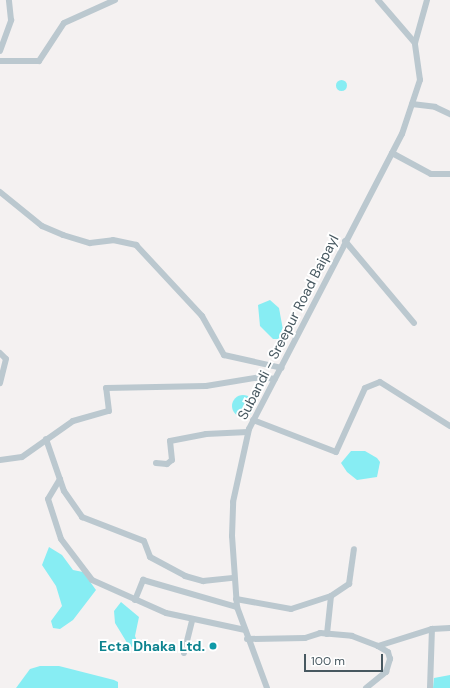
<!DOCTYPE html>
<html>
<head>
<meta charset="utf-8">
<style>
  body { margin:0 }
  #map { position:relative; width:450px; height:688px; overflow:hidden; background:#f4f1f1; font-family:"DM Sans",sans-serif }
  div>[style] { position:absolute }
  .water>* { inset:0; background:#87edf3 }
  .round { border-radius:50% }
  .minor>* { height:6px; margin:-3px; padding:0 3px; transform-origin:3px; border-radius:3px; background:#bbc8cf }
  .dots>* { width:11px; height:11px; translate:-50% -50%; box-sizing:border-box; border:2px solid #fff; border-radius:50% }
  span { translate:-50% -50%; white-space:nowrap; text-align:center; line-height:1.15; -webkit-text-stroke:4px #fff; paint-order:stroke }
  .street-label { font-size:14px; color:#475860 }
  .culture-label { font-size:14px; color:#0d838f; font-weight:700 }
  .right { translate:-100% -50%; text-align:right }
  .scale { position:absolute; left:304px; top:654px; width:79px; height:18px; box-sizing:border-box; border:2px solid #475860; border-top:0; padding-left:5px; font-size:12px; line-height:14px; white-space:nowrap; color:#475860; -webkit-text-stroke:3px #fff; paint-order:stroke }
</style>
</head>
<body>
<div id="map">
  <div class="water">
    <div class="round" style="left:335.5px;top:79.5px;width:11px;height:11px"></div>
    <div style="clip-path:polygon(270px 300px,279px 308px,283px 330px,280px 339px,273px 339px,260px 326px,258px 305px)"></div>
    <div class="round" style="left:232px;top:395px;width:22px;height:22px"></div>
    <div style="clip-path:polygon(351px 451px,365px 451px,377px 458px,380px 462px,377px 477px,357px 480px,347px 472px,341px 463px)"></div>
    <div style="clip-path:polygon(49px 547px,62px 555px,73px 570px,83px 572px,96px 590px,73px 620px,60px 629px,53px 628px,51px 621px,62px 606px,56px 586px,42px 565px)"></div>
    <div style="clip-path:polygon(121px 602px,139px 617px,135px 636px,140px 649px,129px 646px,115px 623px,114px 611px)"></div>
    <div style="clip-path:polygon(40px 666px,59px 666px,114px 680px,118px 682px,118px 688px,16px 688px,30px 669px)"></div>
    <div style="clip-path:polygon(450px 675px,450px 688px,433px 688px,434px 678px)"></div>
  </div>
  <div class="minor">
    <div style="left:415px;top:43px;width:45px;rotate:-74.4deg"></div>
    <div style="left:0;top:51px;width:33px;rotate:-70deg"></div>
    <div style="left:11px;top:20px;width:20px;rotate:-96deg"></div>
    <div style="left:0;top:61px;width:39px"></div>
    <div style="left:39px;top:61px;width:45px;rotate:-56.7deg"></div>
    <div style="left:64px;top:23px;width:56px;rotate:-24.3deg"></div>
    <div style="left:412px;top:104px;width:23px;rotate:7deg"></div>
    <div style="left:435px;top:107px;width:17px;rotate:25deg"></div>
    <div style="left:392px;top:153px;width:44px;rotate:28.3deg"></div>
    <div style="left:431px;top:174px;width:19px"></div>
    <div style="left:0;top:192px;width:54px;rotate:39deg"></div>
    <div style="left:42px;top:226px;width:23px;rotate:23deg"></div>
    <div style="left:63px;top:235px;width:28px;rotate:17deg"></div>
    <div style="left:90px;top:243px;width:23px;rotate:-7deg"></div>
    <div style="left:113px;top:240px;width:24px;rotate:12deg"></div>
    <div style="left:136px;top:245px;width:97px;rotate:47.1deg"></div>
    <div style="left:202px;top:316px;width:45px;rotate:60.6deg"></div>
    <div style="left:224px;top:355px;width:59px;rotate:12.6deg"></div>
    <div style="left:345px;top:241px;width:107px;rotate:49.9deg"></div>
    <div style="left:0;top:353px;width:8px;rotate:45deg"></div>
    <div style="left:6px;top:359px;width:25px;rotate:104deg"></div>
    <div style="left:253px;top:420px;width:89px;rotate:21.1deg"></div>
    <div style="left:336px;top:452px;width:70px;rotate:-65.6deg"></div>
    <div style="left:365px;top:388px;width:16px;rotate:-22deg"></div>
    <div style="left:380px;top:382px;width:83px;rotate:32.2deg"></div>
    <div style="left:46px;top:439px;width:55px;rotate:70.9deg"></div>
    <div style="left:64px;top:491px;width:32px;rotate:55deg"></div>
    <div style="left:82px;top:517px;width:66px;rotate:21.2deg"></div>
    <div style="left:144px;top:541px;width:17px;rotate:69deg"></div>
    <div style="left:150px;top:557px;width:40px;rotate:28deg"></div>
    <div style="left:185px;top:576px;width:19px;rotate:16deg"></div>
    <div style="left:203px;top:581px;width:30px;rotate:-6deg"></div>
    <div style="left:0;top:460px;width:22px;rotate:-8deg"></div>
    <div style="left:22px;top:457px;width:62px;rotate:-35.2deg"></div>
    <div style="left:73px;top:421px;width:37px;rotate:-16deg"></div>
    <div style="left:109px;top:411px;width:23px;rotate:-97deg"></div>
    <div style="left:106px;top:388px;width:100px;rotate:-1.1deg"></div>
    <div style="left:206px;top:386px;width:56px;rotate:-9.3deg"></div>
    <div style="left:261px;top:377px;width:14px;rotate:8deg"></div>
    <div style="left:156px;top:463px;width:11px;rotate:5deg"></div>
    <div style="left:167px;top:464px;width:6px;rotate:-39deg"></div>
    <div style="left:172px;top:460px;width:19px;rotate:-96deg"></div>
    <div style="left:170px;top:441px;width:37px;rotate:-11deg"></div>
    <div style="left:206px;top:434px;width:42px;rotate:-2.7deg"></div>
    <div style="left:60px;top:479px;width:23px;rotate:121deg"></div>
    <div style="left:48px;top:499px;width:42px;rotate:72deg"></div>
    <div style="left:61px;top:539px;width:51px;rotate:52.9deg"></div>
    <div style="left:92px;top:580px;width:81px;rotate:24deg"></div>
    <div style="left:166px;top:613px;width:81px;rotate:12.1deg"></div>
    <div style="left:236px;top:599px;width:56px;rotate:10.3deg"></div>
    <div style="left:291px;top:609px;width:42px;rotate:-18deg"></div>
    <div style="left:135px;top:600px;width:22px;rotate:-68deg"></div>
    <div style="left:143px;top:580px;width:98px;rotate:16deg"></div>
    <div style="left:327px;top:634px;width:38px;rotate:-84deg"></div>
    <div style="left:331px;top:596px;width:22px;rotate:-34deg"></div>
    <div style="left:349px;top:584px;width:35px;rotate:-82deg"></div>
    <div style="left:247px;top:639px;width:58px;rotate:-1deg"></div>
    <div style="left:305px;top:638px;width:16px;rotate:-18deg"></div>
    <div style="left:320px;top:633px;width:32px;rotate:5deg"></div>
    <div style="left:352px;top:636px;width:28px;rotate:21deg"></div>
    <div style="left:378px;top:646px;width:57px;rotate:-17.5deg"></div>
    <div style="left:184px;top:653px;width:34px;rotate:-76deg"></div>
    <div style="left:267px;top:688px;width:86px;rotate:-110.3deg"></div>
    <div style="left:237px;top:607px;width:71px;rotate:-94deg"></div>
    <div style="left:232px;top:536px;width:34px;rotate:-88deg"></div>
    <div style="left:233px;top:502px;width:75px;rotate:-77.6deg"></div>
    <div style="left:249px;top:429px;width:332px;rotate:-62.6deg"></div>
    <div style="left:402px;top:134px;width:57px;rotate:-71.6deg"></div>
    <div style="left:420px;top:80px;width:37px;rotate:-98deg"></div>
    <div style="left:415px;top:43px;width:57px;rotate:-130.7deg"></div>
    <div style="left:366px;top:688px;width:26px;rotate:-39deg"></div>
    <div style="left:386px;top:672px;width:14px;rotate:-73deg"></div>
    <div style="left:390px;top:659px;width:7px;rotate:-106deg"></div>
    <div style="left:388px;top:652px;width:12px;rotate:-149deg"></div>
    <div style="left:430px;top:688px;width:59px;rotate:-88.1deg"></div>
    <div style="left:432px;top:629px;width:18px;rotate:-3deg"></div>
  </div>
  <div class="dots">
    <div style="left:213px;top:646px;background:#0f9aa8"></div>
  </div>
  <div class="street-label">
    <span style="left:288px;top:327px;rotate:-63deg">Subandi - Sreepur Road Baipayl</span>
  </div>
  <div class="culture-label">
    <span class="right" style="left:205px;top:646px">Ecta Dhaka Ltd.</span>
  </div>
  <div class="scale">100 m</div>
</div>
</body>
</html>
